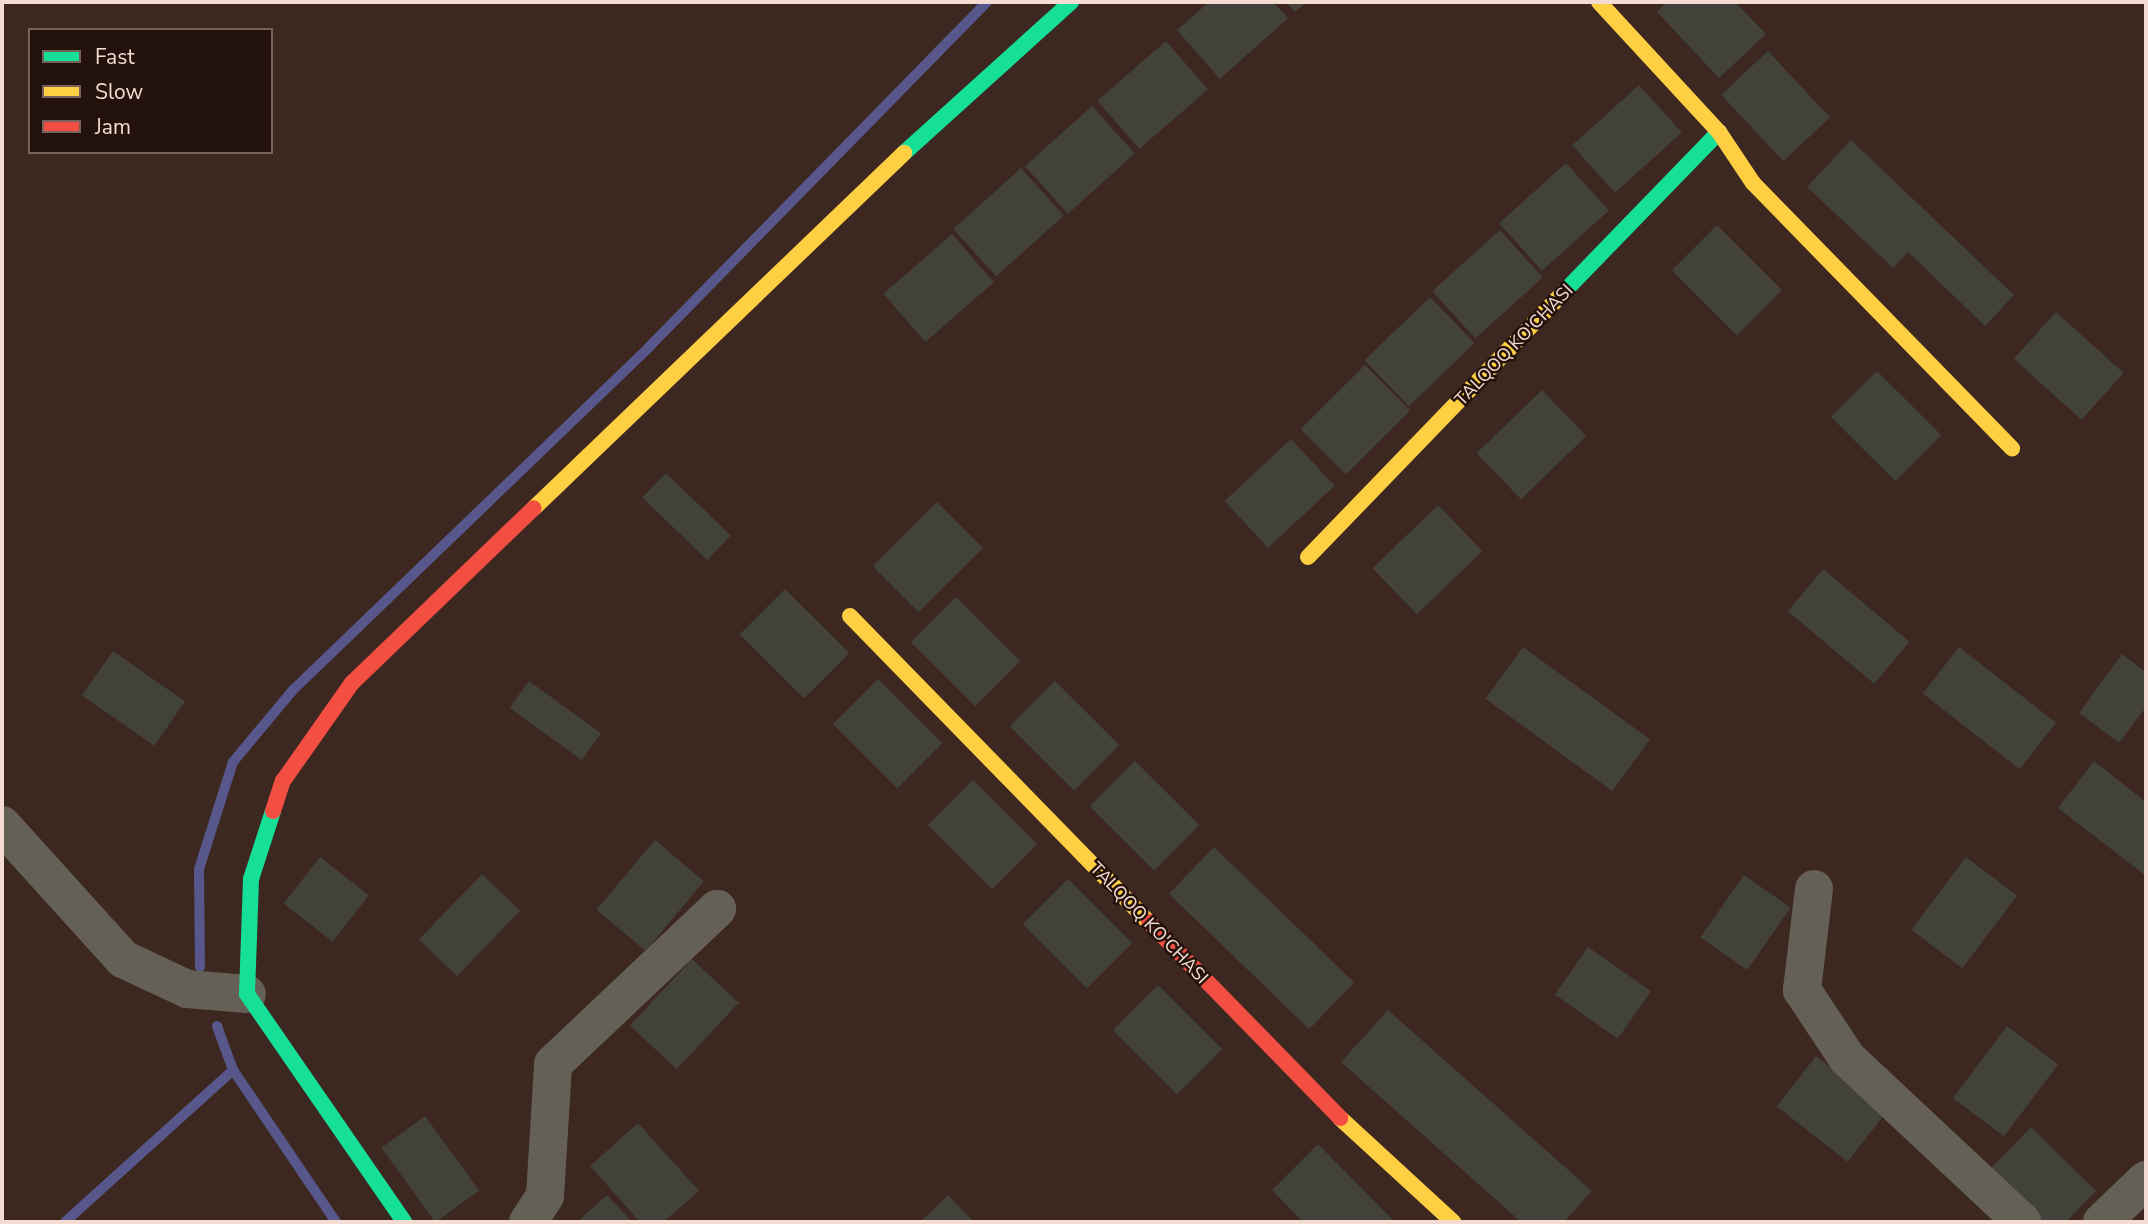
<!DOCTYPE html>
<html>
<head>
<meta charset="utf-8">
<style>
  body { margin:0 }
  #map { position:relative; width:2148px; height:1224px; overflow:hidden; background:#3c2820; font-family:"Nunito Sans",sans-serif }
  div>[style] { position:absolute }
  .stream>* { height:10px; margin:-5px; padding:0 5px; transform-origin:5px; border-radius:5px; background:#58578b }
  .building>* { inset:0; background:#42413a; transform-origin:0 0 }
  .street>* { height:38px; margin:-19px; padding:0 19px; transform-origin:19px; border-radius:19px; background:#656056 }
  .fast>* { height:16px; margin:-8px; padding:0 8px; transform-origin:8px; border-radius:8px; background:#16e098 }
  .slow>* { height:16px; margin:-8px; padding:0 8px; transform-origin:8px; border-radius:8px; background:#ffcf43 }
  .jam>* { height:16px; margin:-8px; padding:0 8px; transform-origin:8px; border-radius:8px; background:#f24e42 }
  span { translate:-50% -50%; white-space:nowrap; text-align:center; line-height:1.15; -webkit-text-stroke:5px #23120c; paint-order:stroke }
  .street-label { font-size:18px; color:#f5dcd2 }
  .frame { position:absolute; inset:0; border:4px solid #f5dcd2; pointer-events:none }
  .legend { position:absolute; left:28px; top:28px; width:245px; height:126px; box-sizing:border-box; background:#23120c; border:2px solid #77635b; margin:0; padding:9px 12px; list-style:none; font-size:21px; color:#f5dcd2 }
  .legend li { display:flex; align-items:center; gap:14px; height:35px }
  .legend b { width:35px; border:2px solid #77635b }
</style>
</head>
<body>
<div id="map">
  <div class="stream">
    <div style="left:200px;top:967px;width:98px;rotate:-90.6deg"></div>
    <div style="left:199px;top:869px;width:112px;rotate:-72.4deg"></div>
    <div style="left:233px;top:762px;width:94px;rotate:-50.2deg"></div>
    <div style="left:293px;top:690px;width:494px;rotate:-43.9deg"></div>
    <div style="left:649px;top:347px;width:483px;rotate:-45.6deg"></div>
    <div style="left:217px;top:1026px;width:47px;rotate:70deg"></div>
    <div style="left:233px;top:1070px;width:184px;rotate:55.9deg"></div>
    <div style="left:65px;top:1222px;width:227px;rotate:-42.1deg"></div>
  </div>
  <div class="building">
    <div style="clip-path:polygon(1209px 2px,1273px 2px,1288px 18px,1220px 79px,1177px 30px)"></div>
    <div style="clip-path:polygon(1286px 2px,1307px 2px,1295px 12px)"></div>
    <div style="clip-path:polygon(1667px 2px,1735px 2px,1766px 34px,1719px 78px,1657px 12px)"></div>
    <div style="left:1166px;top:41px;width:64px;height:91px;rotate:49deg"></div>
    <div style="left:1768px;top:51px;width:91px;height:64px;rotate:47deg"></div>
    <div style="left:1639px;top:85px;width:64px;height:90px;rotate:48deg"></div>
    <div style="left:1092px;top:106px;width:64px;height:90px;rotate:48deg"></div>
    <div style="clip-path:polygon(1851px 140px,2014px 295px,1985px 326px,1908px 252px,1893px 268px,1807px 187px)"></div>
    <div style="left:1566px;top:163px;width:64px;height:90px;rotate:48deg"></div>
    <div style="left:1021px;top:168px;width:64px;height:91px;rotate:48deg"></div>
    <div style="left:1717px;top:225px;width:92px;height:64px;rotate:45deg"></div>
    <div style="left:1500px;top:230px;width:64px;height:91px;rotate:48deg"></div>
    <div style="left:952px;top:234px;width:64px;height:91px;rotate:49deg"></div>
    <div style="left:1430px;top:297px;width:64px;height:91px;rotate:46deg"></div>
    <div style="left:2056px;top:312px;width:91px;height:63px;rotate:42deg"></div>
    <div style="left:1365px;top:365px;width:64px;height:91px;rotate:45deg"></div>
    <div style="left:1877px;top:371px;width:91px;height:65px;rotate:45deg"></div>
    <div style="left:1542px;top:390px;width:64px;height:91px;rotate:46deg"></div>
    <div style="left:1291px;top:439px;width:64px;height:91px;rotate:47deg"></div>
    <div style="left:666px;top:473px;width:90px;height:34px;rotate:44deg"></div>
    <div style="left:937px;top:502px;width:65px;height:91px;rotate:45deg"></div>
    <div style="left:1438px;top:505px;width:64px;height:91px;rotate:46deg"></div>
    <div style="left:1823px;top:569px;width:113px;height:55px;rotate:40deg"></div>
    <div style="left:785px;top:589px;width:91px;height:64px;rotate:45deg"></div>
    <div style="left:956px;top:597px;width:91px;height:64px;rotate:45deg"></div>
    <div style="left:1523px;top:647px;width:157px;height:64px;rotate:36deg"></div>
    <div style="left:1959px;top:647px;width:123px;height:59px;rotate:38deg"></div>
    <div style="left:113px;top:651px;width:88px;height:54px;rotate:35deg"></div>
    <div style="clip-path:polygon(2122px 654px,2146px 672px,2146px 707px,2119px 743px,2079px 713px)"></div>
    <div style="left:878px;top:679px;width:91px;height:64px;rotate:45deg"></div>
    <div style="left:529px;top:681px;width:89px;height:33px;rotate:36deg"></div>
    <div style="left:1055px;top:681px;width:91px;height:64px;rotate:45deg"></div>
    <div style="left:1135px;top:761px;width:91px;height:64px;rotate:45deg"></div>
    <div style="clip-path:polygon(2094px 761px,2146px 802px,2146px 876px,2058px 808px)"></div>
    <div style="left:973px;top:780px;width:91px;height:64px;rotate:45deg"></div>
    <div style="left:655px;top:840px;width:64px;height:91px;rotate:40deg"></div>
    <div style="left:1214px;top:847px;width:195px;height:65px;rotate:44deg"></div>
    <div style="left:320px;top:857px;width:62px;height:59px;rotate:38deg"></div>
    <div style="left:1966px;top:857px;width:64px;height:91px;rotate:37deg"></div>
    <div style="left:482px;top:874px;width:53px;height:91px;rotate:44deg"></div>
    <div style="left:1744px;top:875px;width:57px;height:76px;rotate:35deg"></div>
    <div style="left:1068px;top:879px;width:91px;height:64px;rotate:45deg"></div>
    <div style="left:1588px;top:947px;width:77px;height:58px;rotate:35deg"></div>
    <div style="left:692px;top:959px;width:64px;height:91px;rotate:43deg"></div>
    <div style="left:1158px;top:985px;width:91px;height:64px;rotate:45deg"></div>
    <div style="clip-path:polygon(1388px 1010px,1592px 1191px,1564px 1222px,1521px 1222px,1341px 1062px)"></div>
    <div style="left:2007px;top:1026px;width:64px;height:90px;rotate:37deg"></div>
    <div style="left:1816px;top:1056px;width:90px;height:64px;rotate:38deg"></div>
    <div style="left:425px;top:1116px;width:92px;height:54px;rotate:54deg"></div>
    <div style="clip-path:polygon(638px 1123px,699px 1191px,663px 1222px,640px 1222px,590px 1166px)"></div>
    <div style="clip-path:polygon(2031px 1127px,2096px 1191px,2066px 1222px,2037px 1222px,1986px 1173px)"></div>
    <div style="clip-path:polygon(1318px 1144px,1395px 1222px,1303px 1222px,1272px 1190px)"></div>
    <div style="clip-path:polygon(607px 1195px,632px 1222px,577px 1222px)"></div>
    <div style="clip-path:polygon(948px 1195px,974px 1222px,920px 1222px)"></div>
  </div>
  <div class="street">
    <div style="left:2px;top:825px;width:181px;rotate:47.9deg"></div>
    <div style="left:123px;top:959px;width:71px;rotate:25.1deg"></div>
    <div style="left:187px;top:989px;width:60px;rotate:4.8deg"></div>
    <div style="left:1814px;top:889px;width:102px;rotate:96.8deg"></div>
    <div style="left:1802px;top:990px;width:82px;rotate:56.5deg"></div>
    <div style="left:1847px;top:1058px;width:240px;rotate:43.1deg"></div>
    <div style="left:528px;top:1222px;width:31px;rotate:-57deg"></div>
    <div style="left:545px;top:1196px;width:132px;rotate:-86.5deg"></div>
    <div style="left:553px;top:1064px;width:226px;rotate:-43.4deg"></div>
    <div style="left:2102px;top:1222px;width:61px;rotate:-43.7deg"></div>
  </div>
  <div class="fast">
    <div style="left:904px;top:153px;width:225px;rotate:-42.1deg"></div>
    <div style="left:1559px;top:297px;width:230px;rotate:-45.9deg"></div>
    <div style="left:273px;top:811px;width:71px;rotate:107.9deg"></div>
    <div style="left:251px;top:879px;width:115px;rotate:92deg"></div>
    <div style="left:247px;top:994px;width:277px;rotate:55.4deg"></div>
  </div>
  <div class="slow">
    <div style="left:1599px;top:2px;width:177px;rotate:47.3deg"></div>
    <div style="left:1719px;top:132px;width:61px;rotate:56.3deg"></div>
    <div style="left:1753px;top:183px;width:371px;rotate:45.7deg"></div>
    <div style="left:534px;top:508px;width:513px;rotate:-43.81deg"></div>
    <div style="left:1308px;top:557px;width:361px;rotate:-46deg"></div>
    <div style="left:850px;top:616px;width:428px;rotate:45.7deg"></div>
    <div style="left:1340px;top:1118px;width:154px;rotate:42.6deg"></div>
  </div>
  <div class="jam">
    <div style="left:273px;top:811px;width:32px;rotate:-72deg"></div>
    <div style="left:283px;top:781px;width:120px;rotate:-54.9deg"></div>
    <div style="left:352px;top:683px;width:252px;rotate:-43.9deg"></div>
    <div style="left:1149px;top:922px;width:274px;rotate:45.7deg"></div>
  </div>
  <div class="street-label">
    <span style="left:1514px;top:345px;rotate:-46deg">TALQOQ KO'CHASI</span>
    <span style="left:1149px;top:923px;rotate:46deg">TALQOQ KO'CHASI</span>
  </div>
  <div class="frame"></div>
  <ul class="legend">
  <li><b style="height:9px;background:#16e098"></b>Fast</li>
  <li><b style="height:9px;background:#ffcf43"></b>Slow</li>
  <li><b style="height:9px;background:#f24e42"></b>Jam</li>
  </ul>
</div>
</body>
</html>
